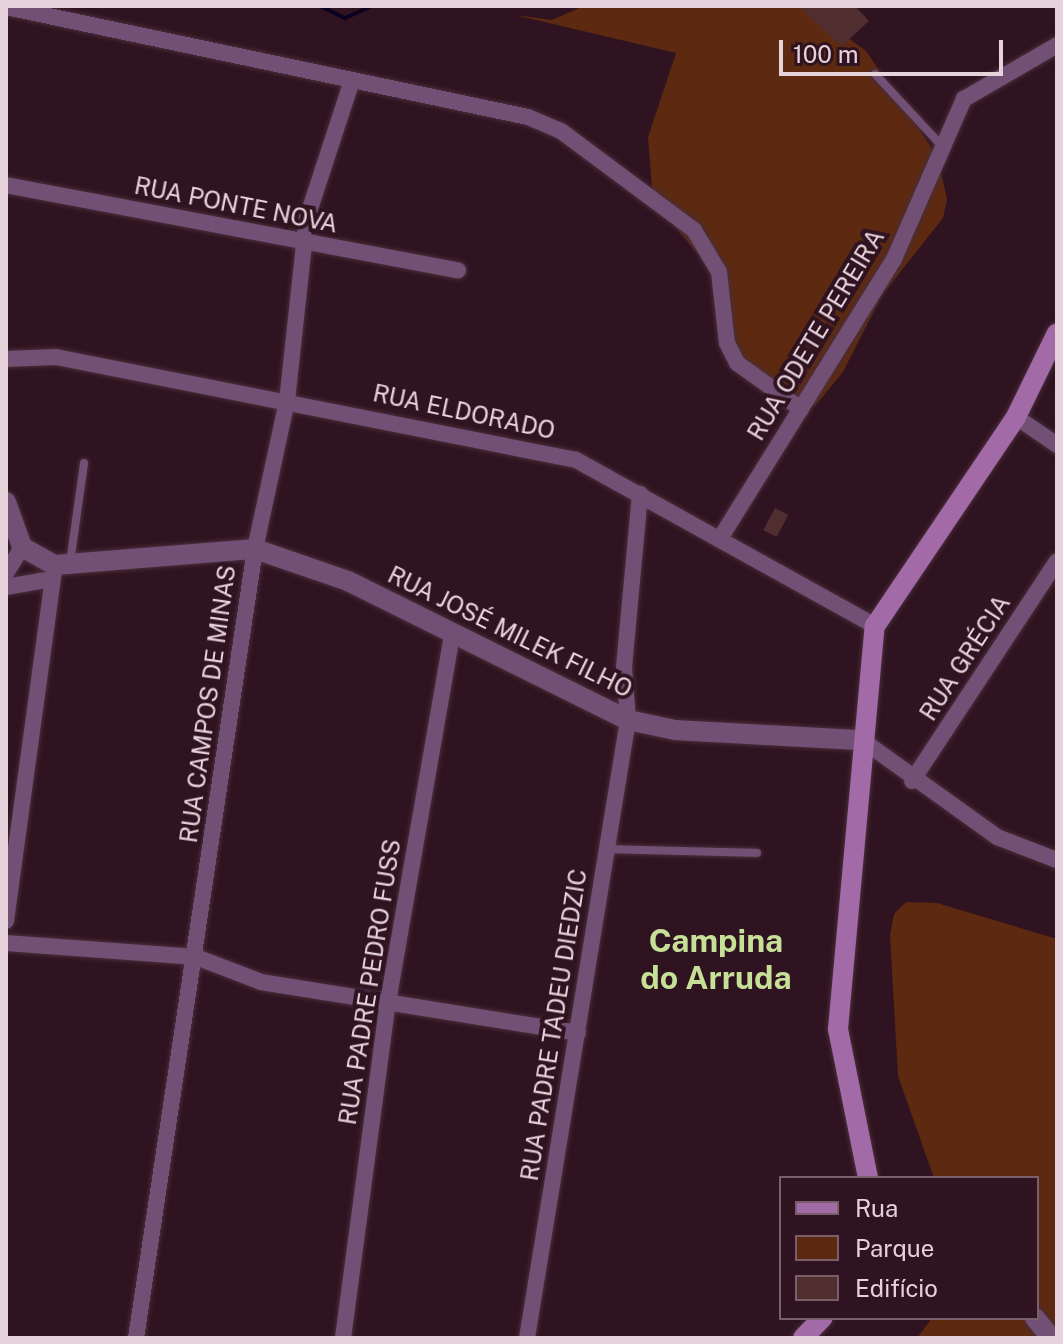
<!DOCTYPE html>
<html>
<head>
<meta charset="utf-8">
<style>
  body { margin:0 }
  #map { position:relative; width:1063px; height:1344px; overflow:hidden; background:#2f1320; font-family:"Public Sans",sans-serif }
  div>[style] { position:absolute }
  .green>* { inset:0; background:#5d2a11 }
  .stream>* { height:4px; margin:-2px; padding:0 2px; transform-origin:2px; border-radius:2px; background:#0c0021 }
  .building>* { inset:0; background:#502e2f; transform-origin:0 0 }
  .roads { filter:drop-shadow(0 0 2px #492e3a) drop-shadow(0 0 2px #492e3a) }
  .service>* { height:8px; margin:-4px; padding:0 4px; transform-origin:4px; border-radius:4px; background:#724f74 }
  .minor>* { height:16px; margin:-8px; padding:0 8px; transform-origin:8px; border-radius:8px; background:#724f74 }
  .tertiary>* { height:20px; margin:-10px; padding:0 10px; transform-origin:10px; border-radius:10px; background:#724f74 }
  .secondary>* { height:20px; margin:-10px; padding:0 10px; transform-origin:10px; border-radius:10px; background:#a26aa6 }
  span { translate:-50% -50%; white-space:nowrap; text-align:center; line-height:1.15; -webkit-text-stroke:8px #2f1320; paint-order:stroke }
  .street-label { font-size:24px; color:#e6d2da }
  .district-label { font-size:32px; color:#c6e097; font-weight:700 }
  .frame { position:absolute; inset:0; border:8px solid #e6d2da; pointer-events:none }
  .legend { position:absolute; left:779px; top:1176px; width:260px; height:144px; box-sizing:border-box; background:#2f1320; border:2px solid #785f6a; margin:0; padding:10px 14px; list-style:none; font-size:24px; color:#e6d2da }
  .legend li { display:flex; align-items:center; gap:16px; height:40px }
  .legend b { width:40px; border:2px solid #785f6a }
  .scale { position:absolute; left:779px; top:40px; width:224px; height:36px; box-sizing:border-box; border:4px solid #e6d2da; border-top:0; padding-left:10px; font-size:24px; line-height:28px; white-space:nowrap; color:#e6d2da; -webkit-text-stroke:6px #2f1320; paint-order:stroke }
</style>
</head>
<body>
<div id="map">
  <div class="green">
    <div style="clip-path:polygon(584px 6px,804px 6px,866px 51px,937px 156px,947px 199px,943px 218px,882px 295px,843px 372px,815px 406px,738px 359px,710px 268px,653px 201px,648px 137px,676px 53px,515px 15px,552px 20px)"></div>
    <div style="clip-path:polygon(906px 902px,937px 903px,1057px 939px,1057px 1338px,917px 1338px,932px 1318px,1037px 1318px,1037px 1178px,934px 1178px,898px 1076px,890px 935px,894px 914px)"></div>
  </div>
  <div class="stream">
    <div style="left:320px;top:6px;width:28px;rotate:26deg"></div>
    <div style="left:345px;top:18px;width:30px;rotate:-24deg"></div>
  </div>
  <div class="building">
    <div style="clip-path:polygon(798px 6px,855px 6px,869px 21px,842px 46px)"></div>
    <div style="left:775px;top:508px;width:15px;height:25px;rotate:28deg"></div>
  </div>
  <div class="roads">
    <div class="service">
      <div style="left:875px;top:74px;width:96px;rotate:47.1deg"></div>
      <div style="left:70px;top:563px;width:101px;rotate:-82deg"></div>
      <div style="left:607px;top:849px;width:150px;rotate:1.5deg"></div>
    </div>
    <div class="minor">
      <div style="left:6px;top:7px;width:533px;rotate:11.9deg"></div>
      <div style="left:528px;top:117px;width:36px;rotate:23deg"></div>
      <div style="left:561px;top:131px;width:166px;rotate:36.7deg"></div>
      <div style="left:694px;top:230px;width:49px;rotate:59.2deg"></div>
      <div style="left:719px;top:272px;width:71px;rotate:83.6deg"></div>
      <div style="left:727px;top:343px;width:22px;rotate:63deg"></div>
      <div style="left:737px;top:363px;width:79px;rotate:35.7deg"></div>
      <div style="left:6px;top:185px;width:460px;rotate:10.7deg"></div>
      <div style="left:6px;top:359px;width:50px;rotate:-2.3deg"></div>
      <div style="left:56px;top:357px;width:530px;rotate:11.2deg"></div>
      <div style="left:576px;top:460px;width:342px;rotate:29deg"></div>
      <div style="left:1016px;top:417px;width:50px;rotate:34.3deg"></div>
      <div style="left:721px;top:537px;width:327px;rotate:-58.1deg"></div>
      <div style="left:894px;top:259px;width:175px;rotate:-66.4deg"></div>
      <div style="left:964px;top:99px;width:108px;rotate:-30.1deg"></div>
      <div style="left:6px;top:573px;width:31px;rotate:-58deg"></div>
      <div style="left:6px;top:587px;width:47px;rotate:-9.9deg"></div>
      <div style="left:862px;top:740px;width:166px;rotate:35.7deg"></div>
      <div style="left:997px;top:837px;width:64px;rotate:21deg"></div>
      <div style="left:912px;top:781px;width:263px;rotate:-56.6deg"></div>
      <div style="left:6px;top:921px;width:359px;rotate:-82.2deg"></div>
      <div style="left:6px;top:943px;width:191px;rotate:4.2deg"></div>
      <div style="left:196px;top:957px;width:70px;rotate:21deg"></div>
      <div style="left:261px;top:982px;width:321px;rotate:9.1deg"></div>
      <div style="left:136px;top:1338px;width:798px;rotate:-81.42deg"></div>
      <div style="left:255px;top:549px;width:151px;rotate:-77.8deg"></div>
      <div style="left:287px;top:401px;width:184px;rotate:-83.8deg"></div>
      <div style="left:307px;top:218px;width:142px;rotate:-71.9deg"></div>
      <div style="left:343px;top:1338px;width:339px;rotate:-82.4deg"></div>
      <div style="left:388px;top:1002px;width:374px;rotate:-80.1deg"></div>
      <div style="left:527px;top:1338px;width:626px;rotate:-80.72deg"></div>
      <div style="left:628px;top:720px;width:53px;rotate:-94.3deg"></div>
      <div style="left:624px;top:667px;width:174px;rotate:-84.7deg"></div>
    </div>
    <div class="tertiary">
      <div style="left:6px;top:502px;width:48px;rotate:70.4deg"></div>
      <div style="left:22px;top:547px;width:38px;rotate:29deg"></div>
      <div style="left:55px;top:565px;width:201px;rotate:-4.6deg"></div>
      <div style="left:255px;top:549px;width:98px;rotate:19deg"></div>
      <div style="left:348px;top:581px;width:313px;rotate:26.4deg"></div>
      <div style="left:628px;top:720px;width:48px;rotate:12deg"></div>
      <div style="left:675px;top:730px;width:187px;rotate:3.1deg"></div>
      <div style="left:1035px;top:1318px;width:26px;rotate:51deg"></div>
    </div>
    <div class="secondary">
      <div style="left:868px;top:1178px;width:152px;rotate:-101.4deg"></div>
      <div style="left:838px;top:1029px;width:405px;rotate:-84.8deg"></div>
      <div style="left:875px;top:626px;width:252px;rotate:-56deg"></div>
      <div style="left:1016px;top:417px;width:93px;rotate:-64deg"></div>
      <div style="left:803px;top:1338px;width:28px;rotate:-46deg"></div>
    </div>
  </div>
  <div class="street-label">
    <span style="left:236px;top:205px;rotate:11deg">RUA PONTE NOVA</span>
    <span style="left:816px;top:335px;rotate:-59deg">RUA ODETE PEREIRA</span>
    <span style="left:464px;top:412px;rotate:12deg">RUA ELDORADO</span>
    <span style="left:510px;top:632px;rotate:26deg">RUA JOSÉ MILEK FILHO</span>
    <span style="left:965px;top:658px;rotate:-57deg">RUA GRÉCIA</span>
    <span style="left:208px;top:704px;rotate:-82deg">RUA CAMPOS DE MINAS</span>
    <span style="left:370px;top:982px;rotate:-81deg">RUA PADRE PEDRO FUSS</span>
    <span style="left:554px;top:1025px;rotate:-81deg">RUA PADRE TADEU DIEDZIC</span>
  </div>
  <div class="district-label">
    <span style="left:716px;top:960px">Campina<br>do Arruda</span>
  </div>
  <div class="frame"></div>
  <ul class="legend">
  <li><b style="height:10px;background:#a26aa6"></b>Rua</li>
  <li><b style="height:22px;background:#5d2a11"></b>Parque</li>
  <li><b style="height:22px;background:#502e2f"></b>Edifício</li>
  </ul>
  <div class="scale">100 m</div>
</div>
</body>
</html>
